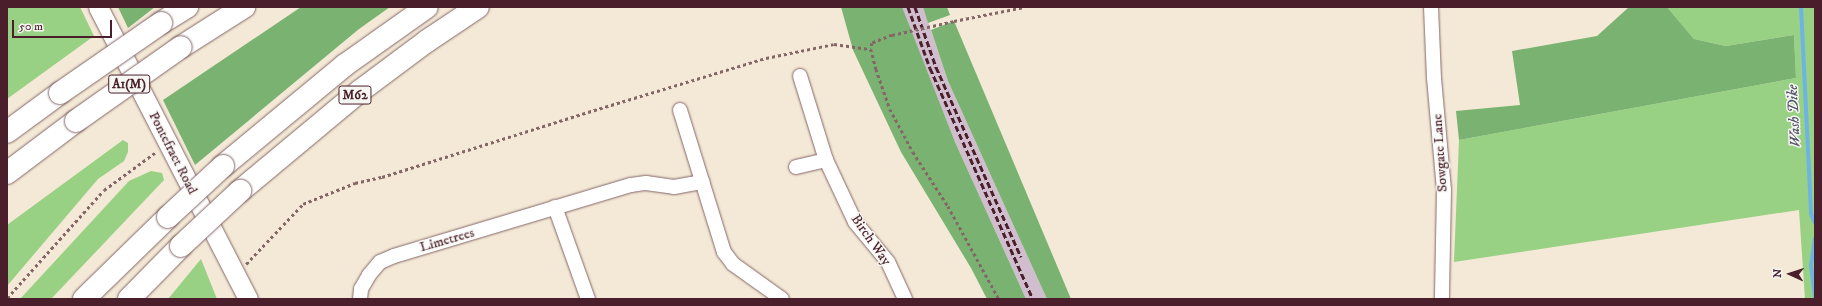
<!DOCTYPE html>
<html>
<head>
<meta charset="utf-8">
<style>
  body { margin:0 }
  #map { position:relative; width:1822px; height:306px; overflow:hidden; background:#f3e9d6; font-family:"IM FELL DW Pica",serif }
  div>[style] { position:absolute }
  .industrial>* { inset:0; background:#d0bdcd }
  .green>* { inset:0; background:#98d183 }
  .forest>* { inset:0; background:#7ab371 }
  .stream>* { height:4px; margin:-2px; padding:0 2px; transform-origin:2px; border-radius:2px; background:#6db4e4 }
  .path>* { height:2.5px; margin-top:-1.25px; transform-origin:0; background:repeating-linear-gradient(90deg,#856667 0 3px,transparent 0 6px) }
  .roads { filter:drop-shadow(0 0 1px #856667) drop-shadow(0 0 1px #856667) }
  .street>* { height:14px; margin:-7px; padding:0 7px; transform-origin:7px; border-radius:7px; background:#fff }
  .secondary>* { height:19px; margin:-9.5px; padding:0 9.5px; transform-origin:9.5px; border-radius:9.5px; background:#fff }
  .highway>* { height:22px; margin:-11px; padding:0 11px; transform-origin:11px; border-radius:11px; background:#fff }
  .rail>* { height:3px; margin-top:-1.5px; transform-origin:0; background:repeating-linear-gradient(90deg,#4a1f2b 0 6px,transparent 0 9px) }
  .path-bridge>* { height:2.5px; margin-top:-1.25px; transform-origin:0; background:repeating-linear-gradient(90deg,#856667 0 3px,transparent 0 6px) }
  .bridges { filter:drop-shadow(0 0 1px #856667) drop-shadow(0 0 1px #856667) }
  .highway-bridge>* { height:22px; margin:-11px; padding:0 11px; transform-origin:11px; border-radius:11px; background:#fff }
  span { translate:-50% -50%; white-space:nowrap; text-align:center; line-height:1.15; -webkit-text-stroke:3px #f6f6f2; paint-order:stroke }
  .shield-label span { padding:1px 3px; background:#f6f6f2; border:1px solid; border-radius:3px; -webkit-text-stroke-width:0 }
  .shield-label { font-size:13px; color:#4a1f2b; font-weight:700 }
  .street-label { font-size:14px; color:#4a1f2b }
  .water-label { font-size:15px; color:#56536c; font-style:italic }
  .frame { position:absolute; inset:0; border:8px solid #4a1f2b; pointer-events:none }
  .north { position:absolute; left:1770px; top:254px; width:40px; height:40px; -webkit-text-stroke:3px #f6f6f2; paint-order:stroke; rotate:273deg; font-size:11px; font-weight:700; line-height:16px; text-align:center; color:#4a1f2b }
  .north::after { content:''; display:block; margin:auto; width:14px; height:18px; background:#4a1f2b; clip-path:polygon(50% 0,100% 100%,50% 72%,0 100%) }
  .scale { position:absolute; left:12px; top:20px; width:100px; height:18px; box-sizing:border-box; border:2px solid #4a1f2b; border-top:0; padding-left:5px; font-size:12px; line-height:14px; white-space:nowrap; color:#4a1f2b; -webkit-text-stroke:3px #f6f6f2; paint-order:stroke }
</style>
</head>
<body>
<div id="map">
  <div class="industrial">
    <div style="clip-path:polygon(901px 7px,923px 7px,948px 81px,1047px 299px,1026px 299px,955px 142px)"></div>
  </div>
  <div class="green">
    <div style="clip-path:polygon(7px 7px,80px 7px,94px 36px,7px 99px)"></div>
    <div style="clip-path:polygon(1667px 7px,1815px 7px,1815px 299px,1805px 299px,1799px 210px,1454px 262px,1459px 140px,1796px 78px,1794px 35px,1726px 46px,1694px 39px)"></div>
    <div style="clip-path:polygon(123px 140px,128px 143px,128px 152px,124px 161px,98px 179px,7px 286px,7px 225px)"></div>
    <div style="clip-path:polygon(151px 171px,162px 173px,164px 180px,51px 299px,20px 299px,129px 181px)"></div>
    <div style="clip-path:polygon(201px 259px,217px 299px,168px 299px)"></div>
  </div>
  <div class="forest">
    <div style="clip-path:polygon(118px 7px,155px 7px,128px 28px)"></div>
    <div style="clip-path:polygon(301px 7px,390px 7px,359px 29px,195px 165px,163px 100px)"></div>
    <div style="clip-path:polygon(841px 7px,902px 7px,955px 142px,1026px 299px,987px 299px,971px 268px,901px 152px,853px 50px)"></div>
    <div style="clip-path:polygon(923px 7px,947px 7px,950px 15px,928px 23px)"></div>
    <div style="clip-path:polygon(1629px 7px,1667px 7px,1694px 39px,1726px 46px,1794px 35px,1796px 78px,1459px 140px,1456px 111px,1520px 105px,1512px 51px,1597px 36px)"></div>
    <div style="clip-path:polygon(954px 21px,1071px 299px,1047px 299px,948px 81px,931px 30px)"></div>
  </div>
  <div class="stream">
    <div style="left:1801px;top:7px;width:207px;rotate:87.2deg"></div>
    <div style="left:1811px;top:214px;width:10px;rotate:66deg"></div>
    <div style="left:1815px;top:238px;width:27px;rotate:98deg"></div>
    <div style="left:1811px;top:265px;width:32px;rotate:83deg"></div>
  </div>
  <div class="path">
    <div style="left:954px;top:21px;width:72px;rotate:-11.2deg"></div>
    <div style="left:892px;top:35px;width:22px;rotate:158deg"></div>
    <div style="left:872px;top:43px;width:6px;rotate:99deg"></div>
    <div style="left:871px;top:49px;width:21px;rotate:76deg"></div>
    <div style="left:876px;top:69px;width:42px;rotate:70.7deg"></div>
    <div style="left:890px;top:109px;width:49px;rotate:61.9deg"></div>
    <div style="left:913px;top:152px;width:64px;rotate:57.1deg"></div>
    <div style="left:948px;top:206px;width:106px;rotate:61.3deg"></div>
    <div style="left:246px;top:264px;width:83px;rotate:-46.5deg"></div>
    <div style="left:303px;top:204px;width:56px;rotate:-22deg"></div>
    <div style="left:355px;top:183px;width:28px;rotate:-13deg"></div>
    <div style="left:382px;top:177px;width:216px;rotate:-17.5deg"></div>
    <div style="left:588px;top:112px;width:186px;rotate:-16.9deg"></div>
    <div style="left:766px;top:58px;width:69px;rotate:-11.6deg"></div>
    <div style="left:834px;top:44px;width:37px;rotate:8deg"></div>
    <div style="left:7px;top:298px;width:145px;rotate:-48.1deg"></div>
    <div style="left:104px;top:190px;width:64px;rotate:-36.2deg"></div>
  </div>
  <div class="roads">
    <div class="street">
      <div style="left:1431px;top:7px;width:71px;rotate:87.6deg"></div>
      <div style="left:1434px;top:78px;width:112px;rotate:84.9deg"></div>
      <div style="left:1444px;top:190px;width:109px;rotate:91.1deg"></div>
      <div style="left:800px;top:76px;width:88px;rotate:72.8deg"></div>
      <div style="left:826px;top:160px;width:68px;rotate:64.9deg"></div>
      <div style="left:855px;top:222px;width:52px;rotate:50.5deg"></div>
      <div style="left:888px;top:262px;width:41px;rotate:65.3deg"></div>
      <div style="left:680px;top:110px;width:149px;rotate:72.8deg"></div>
      <div style="left:724px;top:252px;width:15px;rotate:53deg"></div>
      <div style="left:733px;top:264px;width:60px;rotate:35.5deg"></div>
      <div style="left:796px;top:167px;width:31px;rotate:-13deg"></div>
      <div style="left:555px;top:207px;width:98px;rotate:70.3deg"></div>
      <div style="left:360px;top:299px;width:10px;rotate:-84deg"></div>
      <div style="left:361px;top:289px;width:16px;rotate:-60deg"></div>
      <div style="left:369px;top:275px;width:17px;rotate:-50deg"></div>
      <div style="left:380px;top:262px;width:15px;rotate:-23deg"></div>
      <div style="left:394px;top:256px;width:247px;rotate:-16.7deg"></div>
      <div style="left:631px;top:185px;width:15px;rotate:-8deg"></div>
      <div style="left:646px;top:183px;width:28px;rotate:8deg"></div>
      <div style="left:674px;top:187px;width:29px;rotate:-10deg"></div>
    </div>
    <div class="secondary">
      <div style="left:98px;top:7px;width:328px;rotate:62.8deg"></div>
    </div>
    <div class="highway">
      <div style="left:161px;top:23px;width:31px;rotate:-32deg"></div>
      <div style="left:181px;top:47px;width:75px;rotate:-32.4deg"></div>
      <div style="left:7px;top:132px;width:66px;rotate:-36.3deg"></div>
      <div style="left:223px;top:166px;width:158px;rotate:-39.6deg"></div>
      <div style="left:345px;top:65px;width:100px;rotate:-35.3deg"></div>
      <div style="left:7px;top:173px;width:86px;rotate:-37deg"></div>
      <div style="left:240px;top:191px;width:156px;rotate:-39.8deg"></div>
      <div style="left:360px;top:91px;width:84px;rotate:-36.7deg"></div>
      <div style="left:427px;top:41px;width:61px;rotate:-33.7deg"></div>
      <div style="left:84px;top:299px;width:117px;rotate:-44.3deg"></div>
      <div style="left:129px;top:299px;width:74px;rotate:-45.5deg"></div>
    </div>
  </div>
  <div class="rail">
    <div style="left:908px;top:7px;width:65px;rotate:70.2deg"></div>
    <div style="left:930px;top:68px;width:253px;rotate:66deg"></div>
    <div style="left:915px;top:7px;width:64px;rotate:70.7deg"></div>
    <div style="left:936px;top:67px;width:208px;rotate:65.9deg"></div>
  </div>
  <div class="path-bridge">
    <div style="left:892px;top:35px;width:64px;rotate:-12.7deg"></div>
  </div>
  <div class="bridges">
    <div class="highway-bridge">
      <div style="left:60px;top:93px;width:123px;rotate:-34.7deg"></div>
      <div style="left:76px;top:121px;width:128px;rotate:-35.2deg"></div>
      <div style="left:168px;top:217px;width:75px;rotate:-42.8deg"></div>
      <div style="left:181px;top:246px;width:81px;rotate:-43deg"></div>
    </div>
  </div>
  <div class="shield-label">
    <span style="left:129px;top:84px">A1(M)</span>
    <span style="left:355px;top:95px">M62</span>
  </div>
  <div class="street-label">
    <span style="left:173px;top:153px;rotate:63deg">Pontefract Road</span>
    <span style="left:1440px;top:153px;rotate:-94deg">Sowgate Lane</span>
    <span style="left:447px;top:240px;rotate:-16deg">Limetrees</span>
    <span style="left:871px;top:240px;rotate:55deg">Birch Way</span>
  </div>
  <div class="water-label">
    <span style="left:1794px;top:116px;rotate:-93deg">Wash Dike</span>
  </div>
  <div class="frame"></div>
  <div class="north">N</div>
  <div class="scale">50 m</div>
</div>
</body>
</html>
